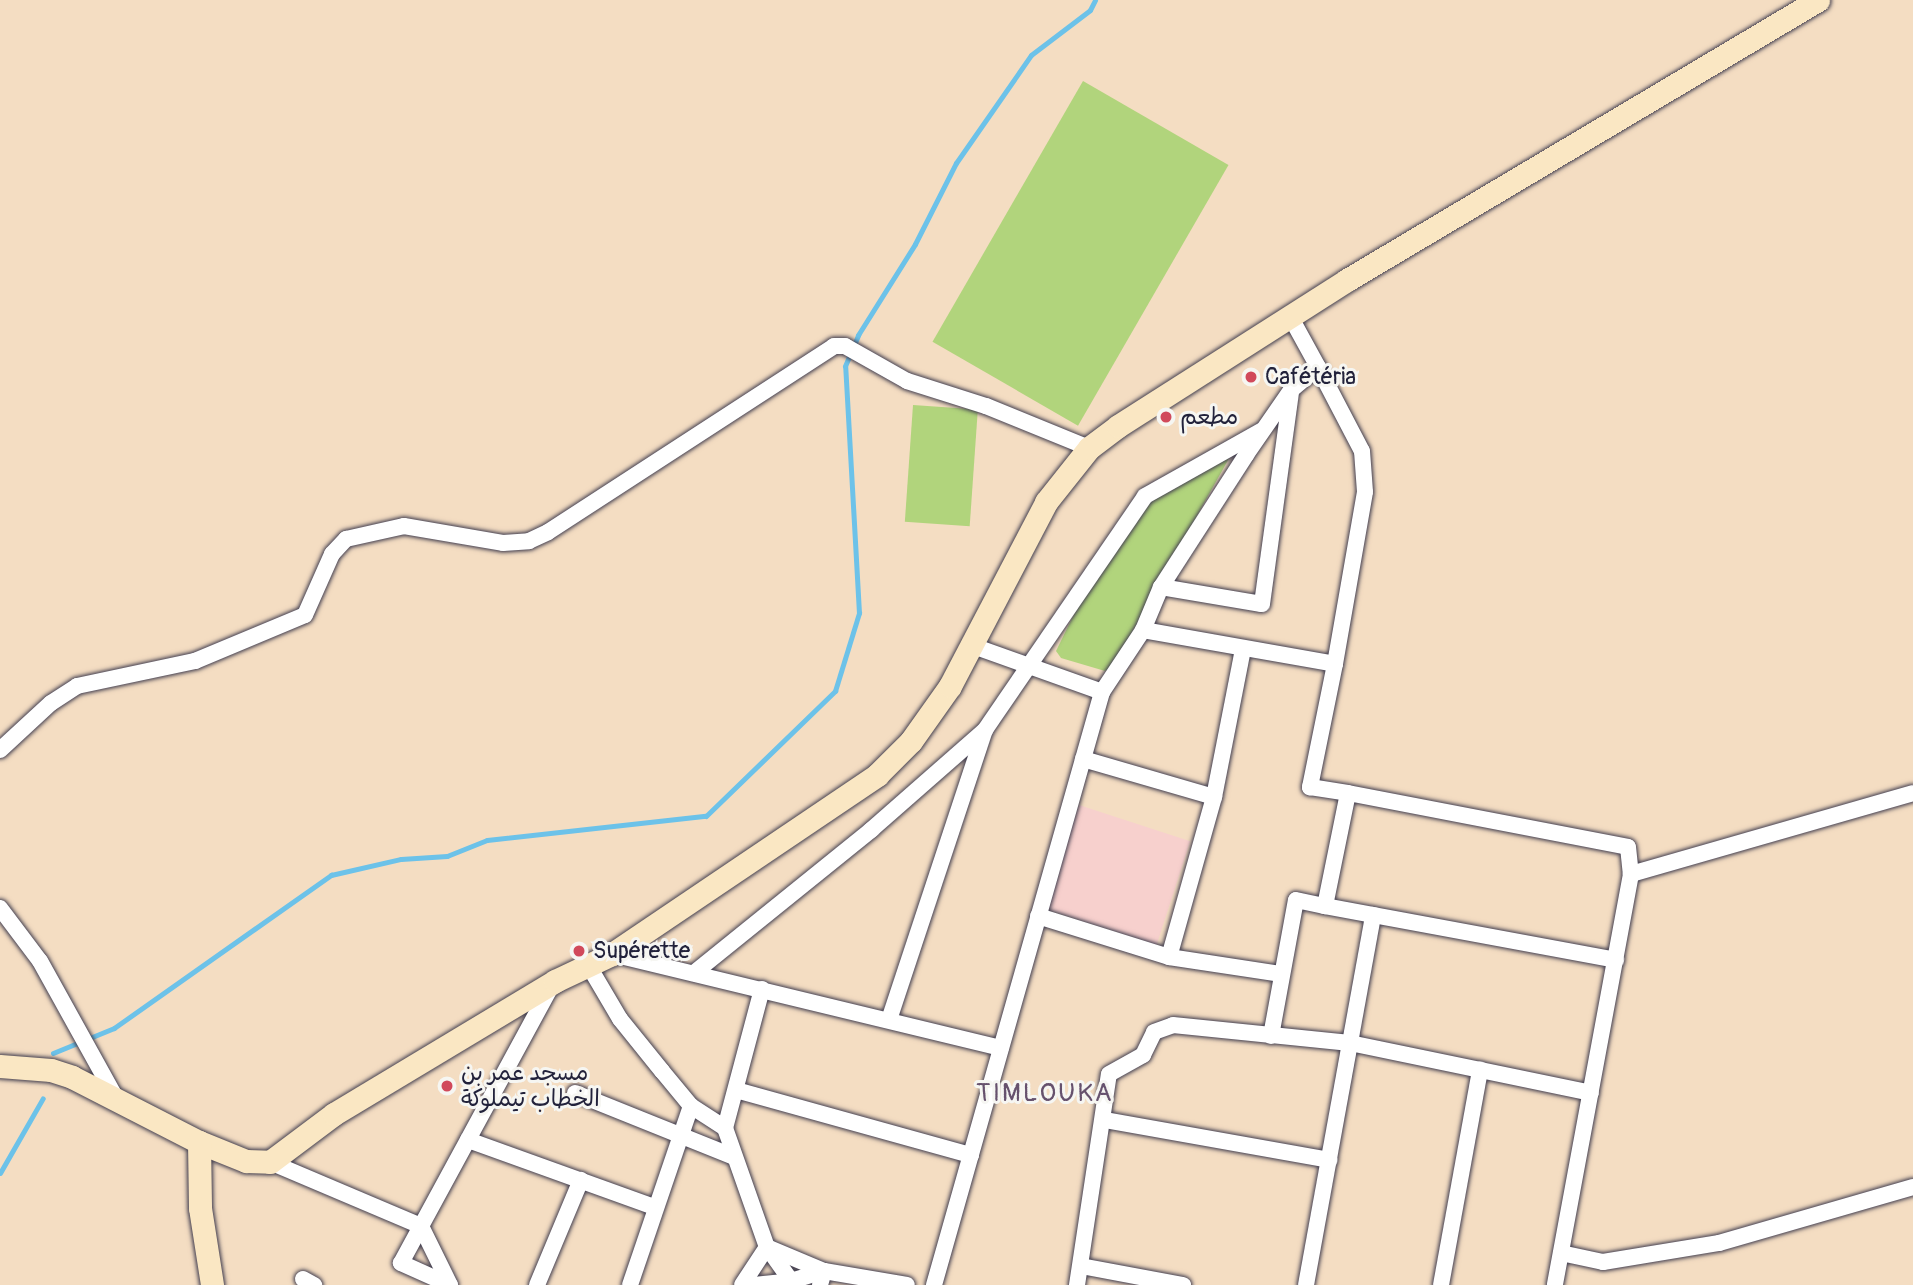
<!DOCTYPE html>
<html>
<head>
<meta charset="utf-8">
<style>
  body { margin:0 }
  #map { position:relative; width:1913px; height:1285px; overflow:hidden; background:#f4ddc2; font-family:Pangolin,"Playpen Sans Arabic",sans-serif }
  div>[style] { position:absolute }
  .built>* { inset:0; background:#f7d0cd; transform-origin:0 0 }
  .green>* { inset:0; background:#b1d47c; transform-origin:0 0 }
  .stream>* { height:5px; margin:-2.5px; padding:0 2.5px; transform-origin:2.5px; border-radius:2.5px; background:#6cc2e9 }
  .roads { filter:drop-shadow(0 0 2px #423e4f) drop-shadow(0 0 2px #423e4f) }
  .street>* { height:16px; margin:-8px; padding:0 8px; transform-origin:8px; border-radius:8px; background:#fff }
  .secondary>* { height:23px; margin:-11.5px; padding:0 11.5px; transform-origin:11.5px; border-radius:11.5px; background:#fae7c3 }
  .dots>* { width:19px; height:19px; translate:-50% -50%; box-sizing:border-box; border:4px solid #f6f6f2; border-radius:50% }
  span { translate:-50% -50%; white-space:nowrap; text-align:center; line-height:1.15; -webkit-text-stroke:6px #f6f6f2; paint-order:stroke }
  .poi-label { font-size:23px; color:#22223b }
  .left { translate:0 -50%; text-align:left }
  .quarter-label { font-size:26px; color:#66516d; letter-spacing:2px }
</style>
</head>
<body>
<div id="map">
  <div class="built">
    <div style="left:1079px;top:805px;width:117px;height:109px;rotate:18deg"></div>
  </div>
  <div class="green">
    <div style="left:1083px;top:81px;width:168px;height:301px;rotate:30deg"></div>
    <div style="left:913px;top:405px;width:65px;height:117px;rotate:4deg"></div>
    <div style="clip-path:polygon(1232px 453px,1113px 666px,1105px 671px,1061px 658px,1056px 651px,1082px 598px,1145px 502px)"></div>
  </div>
  <div class="stream">
    <div style="left:53px;top:1053px;width:66px;rotate:-22.3deg"></div>
    <div style="left:114px;top:1028px;width:266px;rotate:-35.2deg"></div>
    <div style="left:331px;top:875px;width:72px;rotate:-12.9deg"></div>
    <div style="left:401px;top:859px;width:46px;rotate:-3.7deg"></div>
    <div style="left:447px;top:856px;width:43px;rotate:-21.8deg"></div>
    <div style="left:487px;top:840px;width:220px;rotate:-6.3deg"></div>
    <div style="left:706px;top:816px;width:180px;rotate:-44.1deg"></div>
    <div style="left:835px;top:691px;width:82px;rotate:-72.9deg"></div>
    <div style="left:859px;top:613px;width:247px;rotate:-93.2deg"></div>
    <div style="left:845px;top:366px;width:34px;rotate:-67deg"></div>
    <div style="left:858px;top:335px;width:107px;rotate:-57.9deg"></div>
    <div style="left:915px;top:244px;width:91px;rotate:-63.2deg"></div>
    <div style="left:956px;top:163px;width:131px;rotate:-55.2deg"></div>
    <div style="left:1031px;top:55px;width:74px;rotate:-37.3deg"></div>
    <div style="left:1090px;top:10px;width:11px;rotate:-63deg"></div>
    <div style="left:0;top:1173px;width:86px;rotate:-60.2deg"></div>
  </div>
  <div class="roads">
    <div class="street">
      <div style="left:1318px;top:367px;width:95px;rotate:62.4deg"></div>
      <div style="left:1362px;top:451px;width:41px;rotate:85.8deg"></div>
      <div style="left:1365px;top:492px;width:175px;rotate:99.9deg"></div>
      <div style="left:1161px;top:587px;width:102px;rotate:9.6deg"></div>
      <div style="left:1262px;top:604px;width:213px;rotate:-82.2deg"></div>
      <div style="left:1143px;top:630px;width:195px;rotate:10deg"></div>
      <div style="left:1335px;top:664px;width:126px;rotate:101.5deg"></div>
      <div style="left:1310px;top:787px;width:38px;rotate:9deg"></div>
      <div style="left:973px;top:646px;width:137px;rotate:19.6deg"></div>
      <div style="left:0;top:750px;width:69px;rotate:-42.7deg"></div>
      <div style="left:51px;top:703px;width:31px;rotate:-33deg"></div>
      <div style="left:77px;top:686px;width:121px;rotate:-12deg"></div>
      <div style="left:195px;top:661px;width:119px;rotate:-22.7deg"></div>
      <div style="left:305px;top:615px;width:67px;rotate:-66.1deg"></div>
      <div style="left:332px;top:554px;width:21px;rotate:-47deg"></div>
      <div style="left:346px;top:539px;width:59px;rotate:-12.6deg"></div>
      <div style="left:404px;top:526px;width:100px;rotate:9.7deg"></div>
      <div style="left:503px;top:543px;width:26px;rotate:-4deg"></div>
      <div style="left:529px;top:541px;width:21px;rotate:-25deg"></div>
      <div style="left:548px;top:532px;width:341px;rotate:-33deg"></div>
      <div style="left:834px;top:346px;width:11px"></div>
      <div style="left:845px;top:346px;width:71px;rotate:29.4deg"></div>
      <div style="left:907px;top:381px;width:83px;rotate:17.6deg"></div>
      <div style="left:986px;top:406px;width:111px;rotate:22.2deg"></div>
      <div style="left:1083px;top:759px;width:136px;rotate:16.2deg"></div>
      <div style="left:1214px;top:797px;width:166px;rotate:105.7deg"></div>
      <div style="left:1214px;top:797px;width:151px;rotate:-78.9deg"></div>
      <div style="left:1631px;top:874px;width:293px;rotate:-16deg"></div>
      <div style="left:1325px;top:906px;width:296px;rotate:10.5deg"></div>
      <div style="left:0;top:908px;width:66px;rotate:53deg"></div>
      <div style="left:40px;top:961px;width:159px;rotate:61deg"></div>
      <div style="left:1038px;top:916px;width:137px;rotate:17.4deg"></div>
      <div style="left:1169px;top:957px;width:114px;rotate:8.6deg"></div>
      <div style="left:612px;top:954px;width:400px;rotate:13.6deg"></div>
      <div style="left:587px;top:963px;width:65px;rotate:59.5deg"></div>
      <div style="left:620px;top:1019px;width:67px;rotate:51.1deg"></div>
      <div style="left:662px;top:1071px;width:45px;rotate:50.4deg"></div>
      <div style="left:691px;top:1106px;width:40px;rotate:32.9deg"></div>
      <div style="left:694px;top:973px;width:228px;rotate:-38.9deg"></div>
      <div style="left:871px;top:830px;width:152px;rotate:-41.3deg"></div>
      <div style="left:985px;top:730px;width:283px;rotate:-55.6deg"></div>
      <div style="left:1145px;top:496px;width:133px;rotate:-29.3deg"></div>
      <div style="left:762px;top:989px;width:144px;rotate:104.9deg"></div>
      <div style="left:725px;top:1128px;width:126px;rotate:70.6deg"></div>
      <div style="left:767px;top:1247px;width:47px;rotate:54.6deg"></div>
      <div style="left:889px;top:1020px;width:303px;rotate:-71.7deg"></div>
      <div style="left:1271px;top:1036px;width:138px;rotate:-79.6deg"></div>
      <div style="left:1296px;top:900px;width:30px;rotate:12deg"></div>
      <div style="left:1325px;top:906px;width:115px;rotate:-78.5deg"></div>
      <div style="left:1348px;top:793px;width:285px;rotate:10.9deg"></div>
      <div style="left:1628px;top:847px;width:27px;rotate:84deg"></div>
      <div style="left:1631px;top:874px;width:418px;rotate:100.5deg"></div>
      <div style="left:736px;top:1090px;width:244px;rotate:15.5deg"></div>
      <div style="left:575px;top:1093px;width:169px;rotate:21.9deg"></div>
      <div style="left:1105px;top:1120px;width:228px;rotate:10.1deg"></div>
      <div style="left:468px;top:1140px;width:198px;rotate:19.8deg"></div>
      <div style="left:270px;top:1162px;width:164px;rotate:23deg"></div>
      <div style="left:421px;top:1226px;width:66px;rotate:63.8deg"></div>
      <div style="left:1561px;top:1253px;width:43px;rotate:12.1deg"></div>
      <div style="left:1603px;top:1262px;width:118px;rotate:-9.3deg"></div>
      <div style="left:1719px;top:1243px;width:202px;rotate:-16.1deg"></div>
      <div style="left:1081px;top:1266px;width:104px;rotate:10.6deg"></div>
      <div style="left:303px;top:1279px;width:13px;rotate:29deg"></div>
      <div style="left:450px;top:1285px;width:54px;rotate:-155.8deg"></div>
      <div style="left:401px;top:1263px;width:319px;rotate:-61.5deg"></div>
      <div style="left:537px;top:1285px;width:114px;rotate:-67.3deg"></div>
      <div style="left:630px;top:1285px;width:189px;rotate:-71.2deg"></div>
      <div style="left:742px;top:1285px;width:45px;rotate:-56.7deg"></div>
      <div style="left:767px;top:1247px;width:62px;rotate:22.8deg"></div>
      <div style="left:824px;top:1271px;width:15px;rotate:106deg"></div>
      <div style="left:754px;top:1285px;width:37px;rotate:-6deg"></div>
      <div style="left:791px;top:1281px;width:34px;rotate:-17deg"></div>
      <div style="left:824px;top:1271px;width:84px;rotate:9.6deg"></div>
      <div style="left:934px;top:1285px;width:616px;rotate:-74.18deg"></div>
      <div style="left:1102px;top:692px;width:74px;rotate:-56.5deg"></div>
      <div style="left:1143px;top:630px;width:47px;rotate:-67.3deg"></div>
      <div style="left:1161px;top:587px;width:157px;rotate:-57.2deg"></div>
      <div style="left:1246px;top:455px;width:79px;rotate:-55.3deg"></div>
      <div style="left:1291px;top:390px;width:35px;rotate:-40deg"></div>
      <div style="left:1318px;top:367px;width:58px;rotate:-118.8deg"></div>
      <div style="left:1077px;top:1285px;width:213px;rotate:-81.4deg"></div>
      <div style="left:1109px;top:1074px;width:39px;rotate:-29deg"></div>
      <div style="left:1143px;top:1055px;width:25px;rotate:-64deg"></div>
      <div style="left:1154px;top:1032px;width:20px;rotate:-20deg"></div>
      <div style="left:1173px;top:1025px;width:178px;rotate:5.8deg"></div>
      <div style="left:1350px;top:1043px;width:246px;rotate:11.7deg"></div>
      <div style="left:1306px;top:1285px;width:376px;rotate:-79.7deg"></div>
      <div style="left:1441px;top:1285px;width:219px;rotate:-79.7deg"></div>
    </div>
    <div class="secondary">
      <div style="left:0;top:1066px;width:51px;rotate:4.5deg"></div>
      <div style="left:51px;top:1070px;width:22px;rotate:18deg"></div>
      <div style="left:72px;top:1077px;width:143px;rotate:27.1deg"></div>
      <div style="left:199px;top:1142px;width:51px;rotate:22deg"></div>
      <div style="left:246px;top:1161px;width:24px;rotate:2deg"></div>
      <div style="left:270px;top:1162px;width:80px;rotate:-36.9deg"></div>
      <div style="left:334px;top:1114px;width:258px;rotate:-31deg"></div>
      <div style="left:555px;top:981px;width:63px;rotate:-25.3deg"></div>
      <div style="left:612px;top:954px;width:320px;rotate:-34deg"></div>
      <div style="left:877px;top:775px;width:48px;rotate:-45deg"></div>
      <div style="left:911px;top:741px;width:67px;rotate:-54.7deg"></div>
      <div style="left:950px;top:686px;width:208px;rotate:-62.4deg"></div>
      <div style="left:1046px;top:502px;width:69px;rotate:-51.5deg"></div>
      <div style="left:1089px;top:448px;width:36px;rotate:-37deg"></div>
      <div style="left:1118px;top:426px;width:272px;rotate:-32.5deg"></div>
      <div style="left:1347px;top:280px;width:548px;rotate:-30.73deg"></div>
      <div style="left:199px;top:1142px;width:66px;rotate:89.1deg"></div>
      <div style="left:200px;top:1208px;width:78px;rotate:81.1deg"></div>
    </div>
  </div>
  <div class="dots">
    <div style="left:1251px;top:377px;background:#d1495b"></div>
    <div style="left:1166px;top:417px;background:#d1495b"></div>
    <div style="left:579px;top:951px;background:#d1495b"></div>
    <div style="left:447px;top:1086px;background:#d1495b"></div>
  </div>
  <div class="poi-label">
    <span class="left" style="left:1265px;top:377px">Cafétéria</span>
    <span class="left" style="left:1180px;top:417px">مطعم</span>
    <span class="left" style="left:593px;top:951px">Supérette</span>
    <span class="left" style="left:461px;top:1086px">مسجد عمر بن<br>الخطاب تيملوكة</span>
  </div>
  <div class="quarter-label">
    <span style="left:1045px;top:1094px">TIMLOUKA</span>
  </div>
</div>
</body>
</html>
